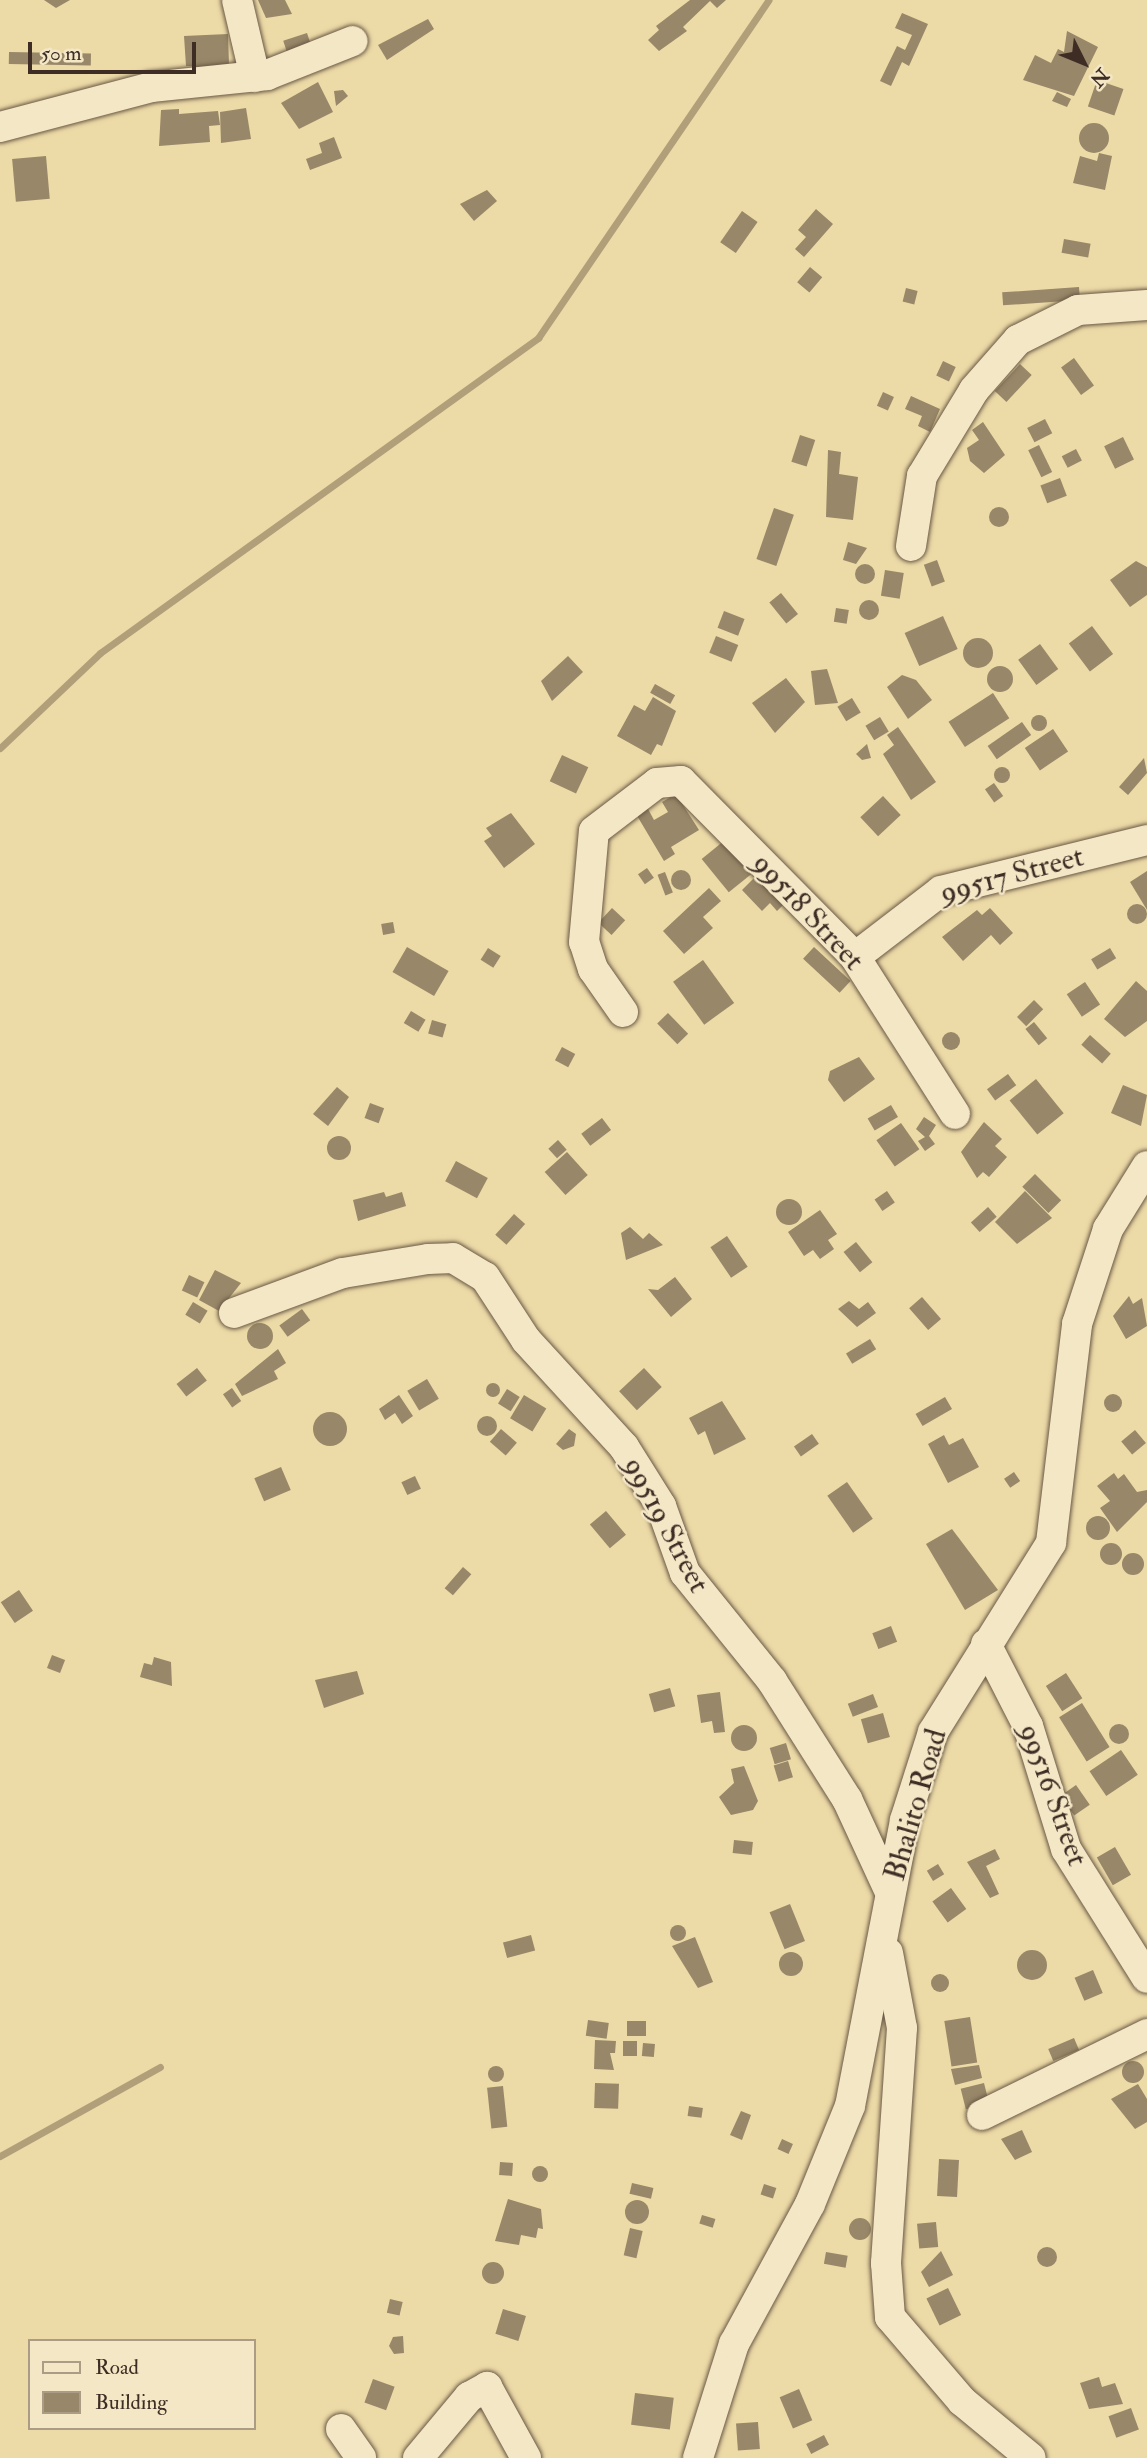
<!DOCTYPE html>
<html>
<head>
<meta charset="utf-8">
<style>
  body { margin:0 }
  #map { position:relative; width:1147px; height:2458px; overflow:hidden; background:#ecdaa7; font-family:"IM FELL Double Pica",serif }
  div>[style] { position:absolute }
  .stream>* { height:7px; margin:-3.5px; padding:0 3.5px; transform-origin:3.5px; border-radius:3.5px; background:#b19f7a }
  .building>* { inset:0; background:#988768; transform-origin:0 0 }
  .round { border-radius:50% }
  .roads { filter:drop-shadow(0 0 2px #6a5845) drop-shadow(0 0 2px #6a5845) }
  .minor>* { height:30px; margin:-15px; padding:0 15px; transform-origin:15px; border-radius:15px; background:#f3e7c6 }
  span { translate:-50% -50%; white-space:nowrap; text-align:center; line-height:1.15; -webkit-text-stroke:5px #f3e7c6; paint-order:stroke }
  .street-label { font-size:30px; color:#3e2d24 }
  .legend { position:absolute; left:28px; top:2339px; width:228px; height:91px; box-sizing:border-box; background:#f3e7c6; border:2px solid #ab9d85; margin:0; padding:9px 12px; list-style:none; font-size:21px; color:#3e2d24 }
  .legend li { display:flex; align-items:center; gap:14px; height:35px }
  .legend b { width:35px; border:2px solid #ab9d85 }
  .north { position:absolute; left:1049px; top:28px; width:70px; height:70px; -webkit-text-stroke:5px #f3e7c6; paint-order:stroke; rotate:133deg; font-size:19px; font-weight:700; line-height:28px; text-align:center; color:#3e2d24 }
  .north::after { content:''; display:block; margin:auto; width:24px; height:32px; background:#3e2d24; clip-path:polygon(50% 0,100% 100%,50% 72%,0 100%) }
  .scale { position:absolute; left:28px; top:42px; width:168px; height:32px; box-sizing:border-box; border:4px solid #3e2d24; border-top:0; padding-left:9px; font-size:21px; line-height:24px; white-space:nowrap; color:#3e2d24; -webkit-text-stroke:5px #f3e7c6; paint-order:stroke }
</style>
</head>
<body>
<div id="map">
  <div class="stream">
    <div style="left:0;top:748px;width:138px;rotate:-43.5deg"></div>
    <div style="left:100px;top:653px;width:540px;rotate:-35.72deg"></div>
    <div style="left:538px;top:338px;width:409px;rotate:-55.7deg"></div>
    <div style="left:0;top:2156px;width:183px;rotate:-29.1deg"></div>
  </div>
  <div class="building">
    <div style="clip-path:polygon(44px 0,70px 0,56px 8px)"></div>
    <div style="clip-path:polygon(258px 0,285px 0,292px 14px,266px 18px)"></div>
    <div style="clip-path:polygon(690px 0,726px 0,717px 8px,710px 1px,683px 27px,687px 31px,659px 51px,648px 40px,659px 30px,656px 26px)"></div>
    <div style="clip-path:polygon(902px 13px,928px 24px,909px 66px,902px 62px,891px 86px,880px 81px,897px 46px,905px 50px,912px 35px,895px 28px)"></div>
    <div style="clip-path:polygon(428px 19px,434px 29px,387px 60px,378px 45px)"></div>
    <div style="clip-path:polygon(1067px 31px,1098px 47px,1074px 96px,1023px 80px,1035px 55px,1051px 63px,1058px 49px,1064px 52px)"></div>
    <div style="left:307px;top:33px;width:16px;height:25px;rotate:72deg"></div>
    <div style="clip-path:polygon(228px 34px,229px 64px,195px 74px,195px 66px,186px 66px,184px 36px)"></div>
    <div style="left:9px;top:52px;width:82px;height:12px;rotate:1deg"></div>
    <div style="left:1097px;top:80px;width:28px;height:28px;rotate:19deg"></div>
    <div style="clip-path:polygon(318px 82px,333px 112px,299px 129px,281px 103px)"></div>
    <div style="clip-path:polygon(343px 90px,348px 96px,336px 106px,334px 91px)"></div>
    <div style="clip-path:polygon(1057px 92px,1071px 99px,1067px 107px,1052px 101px)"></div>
    <div style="clip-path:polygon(246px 108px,251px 139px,221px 143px,220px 112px)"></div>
    <div style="clip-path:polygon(179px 109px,179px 114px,218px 111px,220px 125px,209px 126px,210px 142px,159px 146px,161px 110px)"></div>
    <div class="round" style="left:1079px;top:123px;width:30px;height:30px"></div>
    <div style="clip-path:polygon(334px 137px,342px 158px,310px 170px,306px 159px,322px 153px,319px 143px)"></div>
    <div style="clip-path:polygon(1099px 153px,1112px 156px,1105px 190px,1073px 183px,1080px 156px,1097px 161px)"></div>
    <div style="left:46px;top:156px;width:43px;height:34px;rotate:85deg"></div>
    <div style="clip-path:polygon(487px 190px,497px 201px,474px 221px,460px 204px)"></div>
    <div style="clip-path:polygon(816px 209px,833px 224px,804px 257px,795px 249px,806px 237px,798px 230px)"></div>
    <div style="left:742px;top:211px;width:19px;height:38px;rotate:35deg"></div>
    <div style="left:1064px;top:239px;width:27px;height:14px;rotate:10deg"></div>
    <div style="left:810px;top:267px;width:16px;height:20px;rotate:40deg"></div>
    <div style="left:1079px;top:287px;width:13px;height:77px;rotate:86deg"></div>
    <div style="left:906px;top:288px;width:12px;height:14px;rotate:14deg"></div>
    <div style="left:1074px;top:358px;width:34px;height:16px;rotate:54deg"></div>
    <div style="left:943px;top:361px;width:14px;height:16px;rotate:25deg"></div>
    <div style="left:1020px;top:364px;width:16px;height:37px;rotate:43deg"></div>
    <div style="left:883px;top:392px;width:12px;height:15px;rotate:24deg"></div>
    <div style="clip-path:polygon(911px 396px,940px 409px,930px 432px,918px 426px,922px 416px,905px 409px)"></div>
    <div style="left:1045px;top:419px;width:16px;height:20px;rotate:63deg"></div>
    <div style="clip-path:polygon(983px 422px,1005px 455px,984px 473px,970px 461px,967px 448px,979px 440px,972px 430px)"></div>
    <div style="left:800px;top:435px;width:16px;height:28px;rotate:18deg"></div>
    <div style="left:1123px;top:437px;width:25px;height:21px;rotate:64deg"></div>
    <div style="left:1039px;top:445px;width:30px;height:12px;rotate:64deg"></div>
    <div style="left:1076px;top:449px;width:13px;height:16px;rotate:63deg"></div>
    <div style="clip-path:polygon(828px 450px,841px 452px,839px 474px,858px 477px,853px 520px,826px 517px)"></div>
    <div style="left:1060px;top:478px;width:19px;height:21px;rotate:69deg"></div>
    <div class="round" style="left:989px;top:507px;width:20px;height:20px"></div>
    <div style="left:774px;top:508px;width:21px;height:54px;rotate:19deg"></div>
    <div style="clip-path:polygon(848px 542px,867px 548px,856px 564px,843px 560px)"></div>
    <div style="left:937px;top:560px;width:23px;height:14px;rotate:70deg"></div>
    <div style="clip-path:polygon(1136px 561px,1147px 567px,1147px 595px,1130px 607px,1110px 580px)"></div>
    <div class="round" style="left:855px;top:564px;width:20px;height:20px"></div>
    <div style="left:885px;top:570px;width:19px;height:26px;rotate:9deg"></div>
    <div style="left:781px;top:593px;width:27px;height:15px;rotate:51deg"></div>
    <div class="round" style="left:859px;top:600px;width:20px;height:20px"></div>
    <div style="left:836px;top:608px;width:13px;height:14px;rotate:9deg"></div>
    <div style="left:724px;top:611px;width:22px;height:18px;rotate:21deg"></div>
    <div style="left:943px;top:616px;width:36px;height:42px;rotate:66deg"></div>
    <div style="left:1092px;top:626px;width:35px;height:29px;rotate:53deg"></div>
    <div style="left:716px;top:636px;width:24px;height:18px;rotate:22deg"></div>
    <div class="round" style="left:963px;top:638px;width:30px;height:30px"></div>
    <div style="left:1040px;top:644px;width:31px;height:27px;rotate:54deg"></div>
    <div style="clip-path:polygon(568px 656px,583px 672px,552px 701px,541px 681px)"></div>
    <div class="round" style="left:987px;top:666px;width:26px;height:26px"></div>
    <div style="clip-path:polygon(827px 669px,838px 703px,815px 705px,811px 671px)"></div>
    <div style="clip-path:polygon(902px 675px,916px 680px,932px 700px,908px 719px,887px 687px)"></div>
    <div style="clip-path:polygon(786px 678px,805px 702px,775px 733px,752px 703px)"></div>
    <div style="left:655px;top:684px;width:23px;height:10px;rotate:29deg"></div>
    <div style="left:993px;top:693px;width:30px;height:53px;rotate:57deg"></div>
    <div style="clip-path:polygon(653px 697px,676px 711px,662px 746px,657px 744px,651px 755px,617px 736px,634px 705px,645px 711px)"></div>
    <div style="left:852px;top:698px;width:17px;height:17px;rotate:59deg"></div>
    <div class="round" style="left:1031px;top:715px;width:16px;height:16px"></div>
    <div style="left:880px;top:717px;width:17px;height:17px;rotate:59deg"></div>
    <div style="left:1022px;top:722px;width:16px;height:42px;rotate:55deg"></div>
    <div style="clip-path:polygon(898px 727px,936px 782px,911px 800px,883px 754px,894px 745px,887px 735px)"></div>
    <div style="left:1053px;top:729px;width:27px;height:34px;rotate:56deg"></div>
    <div style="clip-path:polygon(867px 744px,871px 758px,862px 760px,856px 754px)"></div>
    <div style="left:562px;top:755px;width:29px;height:29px;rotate:25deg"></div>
    <div style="clip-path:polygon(1144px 758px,1147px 773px,1128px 795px,1119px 787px)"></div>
    <div class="round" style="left:994px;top:767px;width:16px;height:16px"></div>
    <div style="left:994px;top:783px;width:16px;height:11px;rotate:55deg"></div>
    <div style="clip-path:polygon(676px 794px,699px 830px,671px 847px,675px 854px,664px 861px,636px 814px,647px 807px,654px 820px,668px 812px,662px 802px)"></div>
    <div style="left:883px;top:796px;width:26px;height:31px;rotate:47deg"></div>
    <div style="clip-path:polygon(511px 813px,535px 844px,504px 868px,484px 841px,492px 836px,486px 828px)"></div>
    <div style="left:725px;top:840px;width:43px;height:30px;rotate:51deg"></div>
    <div style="left:647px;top:868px;width:12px;height:11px;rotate:55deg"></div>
    <div class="round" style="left:671px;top:870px;width:20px;height:20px"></div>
    <div style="clip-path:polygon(1147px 871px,1147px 910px,1130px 882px)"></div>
    <div style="left:665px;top:872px;width:22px;height:8px;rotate:69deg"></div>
    <div style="clip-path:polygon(755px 877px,783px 905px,777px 911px,770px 903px,762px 911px,742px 890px)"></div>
    <div style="clip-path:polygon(709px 888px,721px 901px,703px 917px,713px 928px,684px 954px,663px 931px)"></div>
    <div class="round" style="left:1127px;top:904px;width:20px;height:20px"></div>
    <div style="left:612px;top:908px;width:18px;height:20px;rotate:43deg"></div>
    <div style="clip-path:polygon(990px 908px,1013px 933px,1000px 945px,991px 935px,963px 961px,942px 937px,977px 910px,982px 915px)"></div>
    <div style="left:393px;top:922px;width:11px;height:12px;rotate:80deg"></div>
    <div style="left:407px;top:947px;width:48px;height:29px;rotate:30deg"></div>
    <div style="left:814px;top:947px;width:50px;height:16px;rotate:43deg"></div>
    <div style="left:488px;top:948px;width:15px;height:14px;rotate:32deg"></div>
    <div style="left:1110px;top:948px;width:12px;height:22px;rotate:59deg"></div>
    <div style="left:703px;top:960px;width:53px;height:37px;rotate:54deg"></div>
    <div style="clip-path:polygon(1136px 981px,1147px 991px,1147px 1021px,1125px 1037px,1104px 1019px)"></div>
    <div style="left:1085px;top:982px;width:27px;height:22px;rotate:56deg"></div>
    <div style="left:1034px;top:1000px;width:13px;height:24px;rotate:45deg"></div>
    <div style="left:411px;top:1011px;width:17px;height:14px;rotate:31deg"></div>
    <div style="left:668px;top:1013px;width:29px;height:15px;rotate:46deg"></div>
    <div style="left:432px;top:1020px;width:15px;height:14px;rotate:16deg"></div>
    <div style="left:1034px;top:1022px;width:21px;height:11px;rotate:51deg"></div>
    <div class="round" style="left:942px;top:1032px;width:18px;height:18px"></div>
    <div style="left:1090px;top:1035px;width:28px;height:13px;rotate:42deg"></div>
    <div style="left:562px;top:1047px;width:15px;height:15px;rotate:28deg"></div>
    <div style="clip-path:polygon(859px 1057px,875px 1079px,844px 1102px,828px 1080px,830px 1071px)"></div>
    <div style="left:1008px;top:1074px;width:14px;height:26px;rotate:54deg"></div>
    <div style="left:1036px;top:1079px;width:44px;height:34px;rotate:51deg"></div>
    <div style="clip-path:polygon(1123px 1085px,1147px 1095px,1141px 1126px,1111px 1113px)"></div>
    <div style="clip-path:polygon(337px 1087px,349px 1097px,328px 1126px,313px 1114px)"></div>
    <div style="left:370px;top:1103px;width:15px;height:16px;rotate:20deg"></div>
    <div style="left:891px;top:1105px;width:14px;height:27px;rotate:60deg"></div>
    <div style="clip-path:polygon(924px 1117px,936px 1125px,929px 1136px,935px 1144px,925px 1151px,918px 1141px,925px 1137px,916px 1129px)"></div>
    <div style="left:602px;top:1118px;width:15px;height:26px;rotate:53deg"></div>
    <div style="clip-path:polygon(984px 1122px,1002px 1139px,995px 1146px,1007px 1157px,989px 1177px,983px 1172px,977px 1178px,961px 1152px)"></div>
    <div style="left:901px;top:1123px;width:32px;height:30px;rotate:55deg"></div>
    <div class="round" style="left:327px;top:1136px;width:24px;height:24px"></div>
    <div style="left:558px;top:1140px;width:13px;height:13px;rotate:48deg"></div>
    <div style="left:567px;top:1152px;width:31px;height:30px;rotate:48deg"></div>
    <div style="left:456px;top:1161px;width:36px;height:23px;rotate:28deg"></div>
    <div style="left:1035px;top:1174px;width:37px;height:18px;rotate:45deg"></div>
    <div style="left:887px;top:1191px;width:14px;height:15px;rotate:56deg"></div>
    <div style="clip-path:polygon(1025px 1191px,1052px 1218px,1017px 1244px,995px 1222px)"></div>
    <div style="clip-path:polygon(384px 1192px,386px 1197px,402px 1192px,406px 1206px,358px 1221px,353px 1200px)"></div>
    <div class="round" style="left:776px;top:1199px;width:26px;height:26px"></div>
    <div style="left:988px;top:1207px;width:13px;height:23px;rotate:48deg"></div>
    <div style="clip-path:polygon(820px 1210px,837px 1234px,828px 1240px,834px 1249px,820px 1259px,813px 1250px,804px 1256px,788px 1232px)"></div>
    <div style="left:514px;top:1214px;width:15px;height:28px;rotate:42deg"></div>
    <div style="clip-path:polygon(630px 1227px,643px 1239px,649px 1233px,663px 1245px,626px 1260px,621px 1233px)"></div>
    <div style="left:727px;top:1236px;width:37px;height:20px;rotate:56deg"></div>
    <div style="left:856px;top:1242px;width:26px;height:16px;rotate:51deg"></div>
    <div style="clip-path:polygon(215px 1270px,241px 1283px,219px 1311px,199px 1300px)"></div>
    <div style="left:189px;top:1275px;width:17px;height:17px;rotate:25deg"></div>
    <div style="clip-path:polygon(675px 1277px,692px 1299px,671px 1317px,648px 1289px,658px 1290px)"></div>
    <div style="clip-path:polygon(1129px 1296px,1133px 1304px,1142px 1298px,1147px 1326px,1126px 1339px,1113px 1316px)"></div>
    <div style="left:922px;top:1297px;width:29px;height:17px;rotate:49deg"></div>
    <div style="clip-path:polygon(849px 1301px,859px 1309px,868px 1302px,876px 1313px,857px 1327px,838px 1309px)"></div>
    <div style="left:193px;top:1302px;width:17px;height:15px;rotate:31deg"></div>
    <div style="left:302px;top:1309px;width:14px;height:28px;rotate:54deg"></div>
    <div class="round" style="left:247px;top:1323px;width:26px;height:26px"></div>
    <div style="left:870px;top:1339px;width:12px;height:28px;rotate:59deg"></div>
    <div style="clip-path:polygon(278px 1349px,286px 1363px,274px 1371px,278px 1379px,242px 1396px,235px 1384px)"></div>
    <div style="left:197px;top:1368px;width:16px;height:26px;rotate:52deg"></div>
    <div style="left:644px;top:1368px;width:26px;height:34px;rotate:47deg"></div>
    <div style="left:427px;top:1379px;width:23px;height:23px;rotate:59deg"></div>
    <div class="round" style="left:486px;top:1383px;width:14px;height:14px"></div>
    <div style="left:232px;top:1388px;width:16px;height:11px;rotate:55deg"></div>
    <div style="left:507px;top:1389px;width:15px;height:17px;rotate:32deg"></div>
    <div class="round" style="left:1104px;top:1394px;width:18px;height:18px"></div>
    <div style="clip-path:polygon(399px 1395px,413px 1416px,402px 1424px,395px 1413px,385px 1420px,379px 1409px)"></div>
    <div style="left:524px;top:1395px;width:26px;height:27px;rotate:31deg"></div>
    <div style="left:945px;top:1397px;width:14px;height:34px;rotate:60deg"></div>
    <div style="clip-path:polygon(722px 1401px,746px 1439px,714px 1455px,705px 1431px,698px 1435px,689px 1418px)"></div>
    <div class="round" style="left:313px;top:1412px;width:34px;height:34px"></div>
    <div class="round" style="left:477px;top:1416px;width:20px;height:20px"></div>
    <div style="left:501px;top:1429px;width:21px;height:17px;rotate:41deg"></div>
    <div style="clip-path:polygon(569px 1429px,576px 1434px,574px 1446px,563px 1450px,556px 1444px)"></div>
    <div style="left:1135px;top:1430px;width:17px;height:18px;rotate:50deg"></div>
    <div style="left:812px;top:1434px;width:12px;height:22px;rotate:55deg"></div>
    <div style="clip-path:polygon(944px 1435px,949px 1445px,963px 1438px,979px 1467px,948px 1483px,928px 1444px)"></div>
    <div style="left:281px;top:1467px;width:25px;height:29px;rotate:67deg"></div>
    <div style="left:1014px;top:1472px;width:11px;height:12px;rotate:56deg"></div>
    <div style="clip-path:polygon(1114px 1473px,1118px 1479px,1124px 1474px,1137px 1492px,1147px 1490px,1147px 1502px,1117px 1532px,1100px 1508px,1110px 1501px,1097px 1486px)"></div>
    <div style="left:415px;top:1476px;width:14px;height:15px;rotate:65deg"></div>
    <div style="left:847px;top:1482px;width:45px;height:24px;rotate:55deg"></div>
    <div style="left:606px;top:1511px;width:31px;height:21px;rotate:50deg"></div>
    <div class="round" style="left:1086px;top:1516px;width:24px;height:24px"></div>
    <div style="clip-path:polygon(952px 1529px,998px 1590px,965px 1610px,926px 1544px)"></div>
    <div class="round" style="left:1100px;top:1543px;width:22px;height:22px"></div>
    <div class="round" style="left:1122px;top:1553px;width:22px;height:22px"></div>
    <div style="left:463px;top:1567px;width:11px;height:28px;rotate:41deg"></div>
    <div style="left:19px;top:1590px;width:25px;height:22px;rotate:56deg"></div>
    <div style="left:891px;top:1626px;width:17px;height:20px;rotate:69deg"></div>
    <div style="left:52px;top:1655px;width:14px;height:14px;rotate:21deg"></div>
    <div style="clip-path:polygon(154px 1657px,171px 1662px,172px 1686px,140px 1677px,144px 1663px,152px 1665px)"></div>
    <div style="clip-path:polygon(357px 1671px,364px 1694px,324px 1708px,315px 1680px)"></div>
    <div style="left:1066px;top:1673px;width:30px;height:24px;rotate:57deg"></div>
    <div style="left:670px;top:1688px;width:19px;height:22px;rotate:74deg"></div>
    <div style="clip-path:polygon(720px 1692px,725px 1732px,714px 1733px,712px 1721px,701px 1723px,697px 1695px)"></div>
    <div style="left:873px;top:1694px;width:14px;height:27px;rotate:69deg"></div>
    <div style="left:1082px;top:1703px;width:52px;height:27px;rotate:58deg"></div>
    <div style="left:883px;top:1713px;width:25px;height:23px;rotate:74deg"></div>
    <div class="round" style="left:1109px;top:1724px;width:20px;height:20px"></div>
    <div class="round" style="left:731px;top:1725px;width:26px;height:26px"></div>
    <div style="left:786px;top:1743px;width:17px;height:17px;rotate:73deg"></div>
    <div style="left:1121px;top:1750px;width:30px;height:38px;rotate:56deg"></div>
    <div style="left:788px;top:1761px;width:17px;height:15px;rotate:73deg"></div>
    <div style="clip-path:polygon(744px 1766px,758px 1801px,753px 1810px,731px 1815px,719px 1797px,734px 1783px,731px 1769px)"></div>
    <div style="left:1076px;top:1785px;width:24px;height:19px;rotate:55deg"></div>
    <div style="left:734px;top:1840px;width:19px;height:13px;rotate:6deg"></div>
    <div style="left:1115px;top:1847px;width:32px;height:21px;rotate:60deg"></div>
    <div style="clip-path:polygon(995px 1849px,1000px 1859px,986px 1866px,999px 1894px,990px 1898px,967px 1862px)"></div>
    <div style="left:938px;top:1864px;width:12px;height:13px;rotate:59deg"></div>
    <div style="left:951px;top:1888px;width:26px;height:23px;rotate:54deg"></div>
    <div style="left:790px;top:1904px;width:40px;height:22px;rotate:68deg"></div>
    <div class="round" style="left:670px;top:1925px;width:16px;height:16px"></div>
    <div style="left:531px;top:1935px;width:16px;height:29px;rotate:75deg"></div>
    <div style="clip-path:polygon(695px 1937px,713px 1982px,698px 1988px,672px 1946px)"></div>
    <div class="round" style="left:1017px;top:1950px;width:30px;height:30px"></div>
    <div class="round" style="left:779px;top:1952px;width:24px;height:24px"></div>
    <div style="left:1093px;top:1970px;width:25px;height:20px;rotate:67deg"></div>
    <div class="round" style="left:931px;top:1974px;width:18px;height:18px"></div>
    <div style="left:970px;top:2017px;width:46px;height:26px;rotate:81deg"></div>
    <div style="left:588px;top:2020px;width:21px;height:16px;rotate:8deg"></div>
    <div style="left:627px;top:2021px;width:19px;height:15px"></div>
    <div style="left:1074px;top:2038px;width:13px;height:28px;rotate:67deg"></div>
    <div style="clip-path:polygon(595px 2040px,616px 2041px,615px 2053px,610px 2053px,614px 2070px,594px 2069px)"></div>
    <div style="left:623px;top:2041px;width:14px;height:15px"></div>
    <div style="left:643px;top:2043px;width:12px;height:13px;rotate:5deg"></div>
    <div class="round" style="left:1122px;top:2061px;width:22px;height:22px"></div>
    <div style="clip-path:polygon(979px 2065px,982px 2078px,955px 2085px,951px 2069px)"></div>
    <div class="round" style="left:488px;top:2066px;width:16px;height:16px"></div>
    <div style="left:595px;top:2083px;width:24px;height:25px;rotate:2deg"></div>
    <div style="left:984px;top:2083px;width:21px;height:24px;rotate:76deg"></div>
    <div style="clip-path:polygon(1138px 2084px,1147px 2099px,1147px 2122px,1135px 2129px,1111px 2099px)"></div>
    <div style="left:503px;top:2086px;width:41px;height:16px;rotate:84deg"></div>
    <div style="left:689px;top:2106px;width:14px;height:10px;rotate:8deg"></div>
    <div style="clip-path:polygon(741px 2111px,751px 2115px,742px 2140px,730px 2135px)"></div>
    <div style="clip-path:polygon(1022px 2130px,1032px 2152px,1015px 2160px,1001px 2139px)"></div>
    <div style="left:782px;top:2139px;width:12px;height:11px;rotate:24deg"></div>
    <div style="left:939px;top:2159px;width:20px;height:37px;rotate:3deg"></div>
    <div style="left:500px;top:2162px;width:13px;height:13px;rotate:4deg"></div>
    <div class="round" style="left:532px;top:2166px;width:16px;height:16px"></div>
    <div style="left:632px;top:2183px;width:22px;height:11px;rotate:13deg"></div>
    <div style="left:764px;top:2184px;width:13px;height:11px;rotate:18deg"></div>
    <div style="clip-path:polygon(508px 2199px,541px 2209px,543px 2229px,538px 2228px,536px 2238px,521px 2235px,519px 2245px,495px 2241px)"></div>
    <div class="round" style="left:625px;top:2200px;width:24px;height:24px"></div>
    <div style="left:702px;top:2215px;width:14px;height:9px;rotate:17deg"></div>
    <div class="round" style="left:849px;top:2218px;width:22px;height:22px"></div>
    <div style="left:936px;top:2222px;width:25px;height:19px;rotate:85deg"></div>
    <div style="left:630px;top:2228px;width:13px;height:28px;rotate:13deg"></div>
    <div class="round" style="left:1037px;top:2247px;width:20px;height:20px"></div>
    <div style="clip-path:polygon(941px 2251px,953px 2275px,929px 2287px,921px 2272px)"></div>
    <div style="left:826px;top:2252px;width:22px;height:12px;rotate:10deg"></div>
    <div class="round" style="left:482px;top:2262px;width:22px;height:22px"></div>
    <div style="left:948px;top:2288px;width:30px;height:24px;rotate:64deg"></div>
    <div style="left:390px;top:2299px;width:13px;height:14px;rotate:13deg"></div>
    <div style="left:503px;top:2309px;width:24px;height:26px;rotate:17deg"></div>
    <div style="clip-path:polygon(403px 2336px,404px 2353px,394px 2354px,389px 2346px,393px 2337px)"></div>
    <div style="clip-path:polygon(1099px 2377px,1102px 2387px,1115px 2383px,1123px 2404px,1089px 2409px,1080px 2383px)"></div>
    <div style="left:373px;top:2379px;width:23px;height:25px;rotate:20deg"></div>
    <div style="left:799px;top:2389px;width:34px;height:21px;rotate:67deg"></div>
    <div style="left:635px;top:2393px;width:39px;height:32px;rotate:7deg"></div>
    <div style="left:1131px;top:2408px;width:23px;height:24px;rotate:70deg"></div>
    <div style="left:758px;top:2422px;width:27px;height:22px;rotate:86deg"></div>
    <div style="left:824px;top:2435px;width:11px;height:20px;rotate:63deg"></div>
  </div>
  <div class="roads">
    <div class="minor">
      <div style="left:237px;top:0;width:79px;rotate:76.8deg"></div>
      <div style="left:0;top:127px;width:156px;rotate:-14.8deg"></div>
      <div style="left:151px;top:87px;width:117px;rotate:-5.9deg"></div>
      <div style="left:267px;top:75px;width:92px;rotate:-21.6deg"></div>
      <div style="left:911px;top:546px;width:71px;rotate:-81.1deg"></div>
      <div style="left:922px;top:476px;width:100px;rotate:-58.8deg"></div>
      <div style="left:974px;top:390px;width:67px;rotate:-48.7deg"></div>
      <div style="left:1018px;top:340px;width:67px;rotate:-26.6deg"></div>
      <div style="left:1078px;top:310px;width:69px;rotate:-4.1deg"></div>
      <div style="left:855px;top:957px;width:108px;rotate:-37.5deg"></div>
      <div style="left:941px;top:891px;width:212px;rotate:-13.9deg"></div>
      <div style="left:623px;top:1012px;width:52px;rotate:-124.9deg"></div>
      <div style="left:593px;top:969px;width:28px;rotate:-108deg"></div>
      <div style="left:584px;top:942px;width:111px;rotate:-84.9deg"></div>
      <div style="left:594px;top:831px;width:79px;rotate:-37.3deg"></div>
      <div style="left:657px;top:783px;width:24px;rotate:-5deg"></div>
      <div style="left:681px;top:781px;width:247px;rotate:45.3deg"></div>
      <div style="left:855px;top:957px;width:186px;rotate:57.5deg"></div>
      <div style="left:234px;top:1313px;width:116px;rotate:-20.2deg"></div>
      <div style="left:343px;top:1273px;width:86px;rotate:-9.4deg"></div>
      <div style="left:428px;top:1259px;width:25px;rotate:-2deg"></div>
      <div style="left:453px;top:1258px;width:37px;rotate:31deg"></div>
      <div style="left:485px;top:1277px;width:75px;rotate:56.9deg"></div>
      <div style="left:526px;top:1340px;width:145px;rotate:47.5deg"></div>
      <div style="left:624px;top:1447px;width:70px;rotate:57.9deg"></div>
      <div style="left:661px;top:1506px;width:71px;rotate:70.3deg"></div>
      <div style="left:685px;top:1573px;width:139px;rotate:51.1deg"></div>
      <div style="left:772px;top:1681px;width:140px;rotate:57.6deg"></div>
      <div style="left:847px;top:1799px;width:102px;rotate:65.2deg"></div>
      <div style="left:986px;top:1644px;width:92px;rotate:62.9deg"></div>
      <div style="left:1028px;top:1726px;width:129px;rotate:72.8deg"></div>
      <div style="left:1066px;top:1849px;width:152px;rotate:57.9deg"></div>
      <div style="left:888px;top:1953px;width:76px;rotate:79.4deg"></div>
      <div style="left:902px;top:2028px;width:236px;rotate:93.9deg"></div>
      <div style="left:886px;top:2263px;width:54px;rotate:85.8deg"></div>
      <div style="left:890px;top:2317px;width:111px;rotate:49.4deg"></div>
      <div style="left:962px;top:2401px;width:89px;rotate:39.6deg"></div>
      <div style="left:982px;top:2115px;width:184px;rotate:-26.1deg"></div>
      <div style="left:341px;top:2429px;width:35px;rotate:55deg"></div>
      <div style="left:418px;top:2458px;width:80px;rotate:-50.1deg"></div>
      <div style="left:469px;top:2397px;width:21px;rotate:-29deg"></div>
      <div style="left:487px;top:2387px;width:81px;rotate:61.2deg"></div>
      <div style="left:698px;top:2458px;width:120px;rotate:-72.5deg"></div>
      <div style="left:734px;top:2344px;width:159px;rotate:-61.5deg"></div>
      <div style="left:810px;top:2204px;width:106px;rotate:-67.8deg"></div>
      <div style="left:850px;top:2106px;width:291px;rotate:-79.1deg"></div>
      <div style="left:905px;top:1820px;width:92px;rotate:-72.3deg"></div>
      <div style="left:933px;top:1732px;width:223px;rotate:-58deg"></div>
      <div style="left:1051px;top:1543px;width:221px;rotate:-83.2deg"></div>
      <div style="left:1077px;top:1324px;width:100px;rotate:-71.9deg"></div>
      <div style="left:1108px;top:1229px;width:74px;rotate:-58.2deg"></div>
    </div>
  </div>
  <div class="street-label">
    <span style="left:1012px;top:875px;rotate:-15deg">99517 Street</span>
    <span style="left:808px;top:912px;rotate:47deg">99518 Street</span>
    <span style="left:666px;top:1525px;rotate:62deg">99519 Street</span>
    <span style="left:1053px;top:1795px;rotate:70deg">99516 Street</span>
    <span style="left:916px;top:1805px;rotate:-74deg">Bhalito Road</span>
  </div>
  <ul class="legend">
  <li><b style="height:9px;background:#f3e7c6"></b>Road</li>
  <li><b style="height:19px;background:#988768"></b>Building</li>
  </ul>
  <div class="north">N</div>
  <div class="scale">50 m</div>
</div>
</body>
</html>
